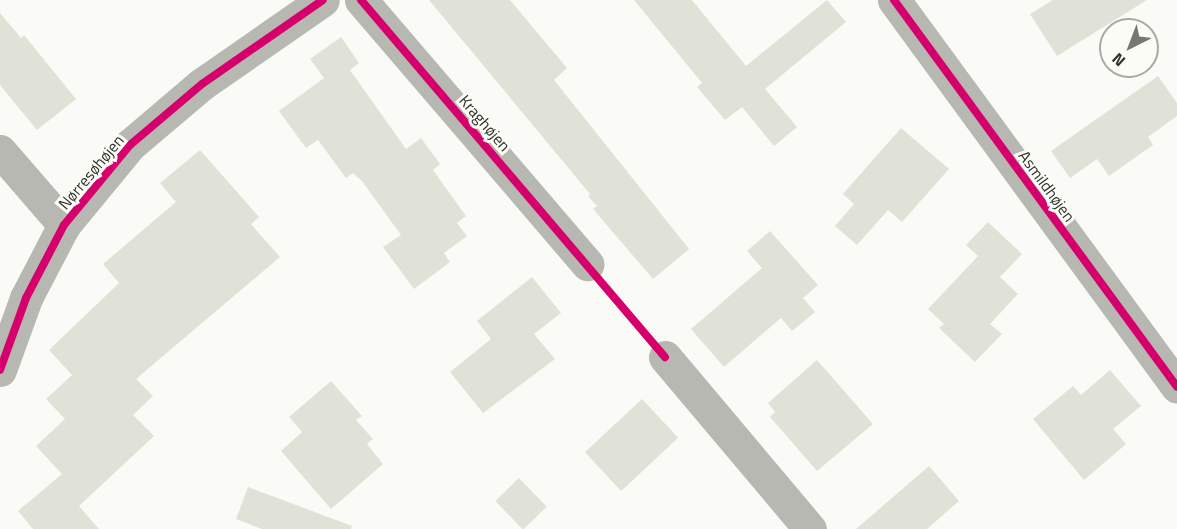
<!DOCTYPE html>
<html>
<head>
<meta charset="utf-8">
<style>
  body { margin:0 }
  #map { position:relative; width:1177px; height:529px; overflow:hidden; background:#fafbf6; font-family:"Titillium Web",sans-serif }
  div>[style] { position:absolute }
  .building>* { inset:0; background:#e0e2d7; transform-origin:0 0 }
  .minor>* { height:33px; margin:-16.5px; padding:0 16.5px; transform-origin:16.5px; border-radius:16.5px; background:#b6b8b1 }
  .cycleway>* { height:8px; margin:-4px; padding:0 4px; transform-origin:4px; border-radius:4px; background:#d6006c }
  span { translate:-50% -50%; white-space:nowrap; text-align:center; line-height:1.15; -webkit-text-stroke:6px #fbfcf5; paint-order:stroke }
  .street-label { font-size:16px; color:#30302e }
  .north { position:absolute; left:1099px; top:18px; width:60px; height:60px; box-sizing:border-box; background:#fbfcf5; border:2px solid #aaaaa5; border-radius:50%; rotate:222deg; font-size:16px; font-weight:700; line-height:24px; text-align:center; color:#30302e }
  .north::after { content:''; display:block; margin:auto; width:21px; height:27px; background:#777774; clip-path:polygon(50% 0,100% 100%,50% 72%,0 100%) }
</style>
</head>
<body>
<div id="map">
  <div class="building">
    <div style="clip-path:polygon(429px 0,510px 0,567px 68px,554px 80px,689px 249px,653px 279px,593px 209px,597px 206px,588px 196px,590px 194px)"></div>
    <div style="clip-path:polygon(634px 0,692px 0,746px 66px,827px 0,846px 22px,765px 89px,797px 127px,774px 146px,742px 107px,725px 120px,697px 87px,702px 83px)"></div>
    <div style="clip-path:polygon(1053px 0,1147px 0,1057px 56px,1030px 14px)"></div>
    <div style="clip-path:polygon(0 13px,21px 38px,24px 35px,76px 99px,37px 130px,0 85px)"></div>
    <div style="clip-path:polygon(341px 37px,359px 63px,350px 70px,406px 149px,421px 138px,440px 164px,433px 170px,466px 216px,457px 223px,467px 236px,444px 253px,450px 262px,414px 289px,383px 247px,401px 235px,362px 181px,353px 173px,346px 178px,318px 140px,306px 148px,279px 111px,324px 78px,310px 59px)"></div>
    <div style="clip-path:polygon(1158px 76px,1177px 103px,1177px 116px,1148px 137px,1153px 145px,1109px 176px,1097px 159px,1070px 178px,1051px 151px)"></div>
    <div style="clip-path:polygon(901px 128px,949px 169px,902px 222px,888px 210px,857px 245px,835px 226px,854px 204px,843px 194px)"></div>
    <div style="clip-path:polygon(200px 150px,259px 217px,251px 224px,280px 257px,136px 379px,153px 396px,133px 415px,154px 436px,79px 506px,99px 529px,33px 529px,18px 511px,62px 474px,36px 446px,65px 419px,46px 399px,72px 375px,49px 350px,119px 283px,103px 264px,176px 202px,160px 183px)"></div>
    <div style="clip-path:polygon(988px 222px,1022px 254px,1000px 277px,1018px 294px,990px 324px,1002px 334px,975px 362px,939px 328px,944px 324px,928px 309px,978px 256px,966px 245px)"></div>
    <div style="clip-path:polygon(770px 231px,818px 285px,803px 298px,815px 312px,792px 331px,781px 318px,724px 367px,691px 329px,762px 268px,747px 251px)"></div>
    <div style="clip-path:polygon(532px 277px,561px 313px,534px 334px,555px 359px,483px 413px,450px 372px,491px 339px,477px 321px)"></div>
    <div style="clip-path:polygon(817px 360px,873px 424px,817px 471px,770px 417px,775px 412px,768px 403px)"></div>
    <div style="clip-path:polygon(1110px 370px,1141px 406px,1113px 429px,1126px 444px,1084px 480px,1033px 419px,1073px 386px,1081px 395px)"></div>
    <div style="clip-path:polygon(331px 381px,362px 416px,356px 420px,373px 439px,367px 444px,383px 464px,331px 509px,281px 451px,302px 432px,289px 417px)"></div>
    <div style="left:642px;top:399px;width:53px;height:78px;rotate:47deg"></div>
    <div style="clip-path:polygon(929px 466px,959px 501px,927px 529px,856px 529px)"></div>
    <div style="left:519px;top:478px;width:40px;height:33px;rotate:46deg"></div>
    <div style="clip-path:polygon(248px 487px,352px 526px,351px 529px,262px 529px,236px 519px)"></div>
  </div>
  <div class="minor">
    <div style="left:361px;top:0;width:348px;rotate:49.4deg"></div>
    <div style="left:894px;top:0;width:479px;rotate:53.8deg"></div>
    <div style="left:0;top:151px;width:98px;rotate:49.1deg"></div>
    <div style="left:665px;top:357px;width:225px;rotate:49.9deg"></div>
    <div style="left:0;top:370px;width:77px;rotate:-70.1deg"></div>
    <div style="left:26px;top:298px;width:82px;rotate:-62.5deg"></div>
    <div style="left:64px;top:225px;width:104px;rotate:-50.5deg"></div>
    <div style="left:130px;top:145px;width:94px;rotate:-40.3deg"></div>
    <div style="left:202px;top:84px;width:147px;rotate:-34.8deg"></div>
  </div>
  <div class="cycleway">
    <div style="left:361px;top:0;width:469px;rotate:49.6deg"></div>
    <div style="left:894px;top:0;width:479px;rotate:53.8deg"></div>
    <div style="left:0;top:370px;width:77px;rotate:-70.1deg"></div>
    <div style="left:26px;top:298px;width:82px;rotate:-62.5deg"></div>
    <div style="left:64px;top:225px;width:104px;rotate:-50.5deg"></div>
    <div style="left:130px;top:145px;width:94px;rotate:-40.3deg"></div>
    <div style="left:202px;top:84px;width:147px;rotate:-34.8deg"></div>
  </div>
  <div class="street-label">
    <span style="left:485px;top:123px;rotate:49deg">Kraghøjen</span>
    <span style="left:91px;top:172px;rotate:-50deg">Nørresøhøjen</span>
    <span style="left:1047px;top:186px;rotate:54deg">Asmildhøjen</span>
  </div>
  <div class="north">N</div>
</div>
</body>
</html>
